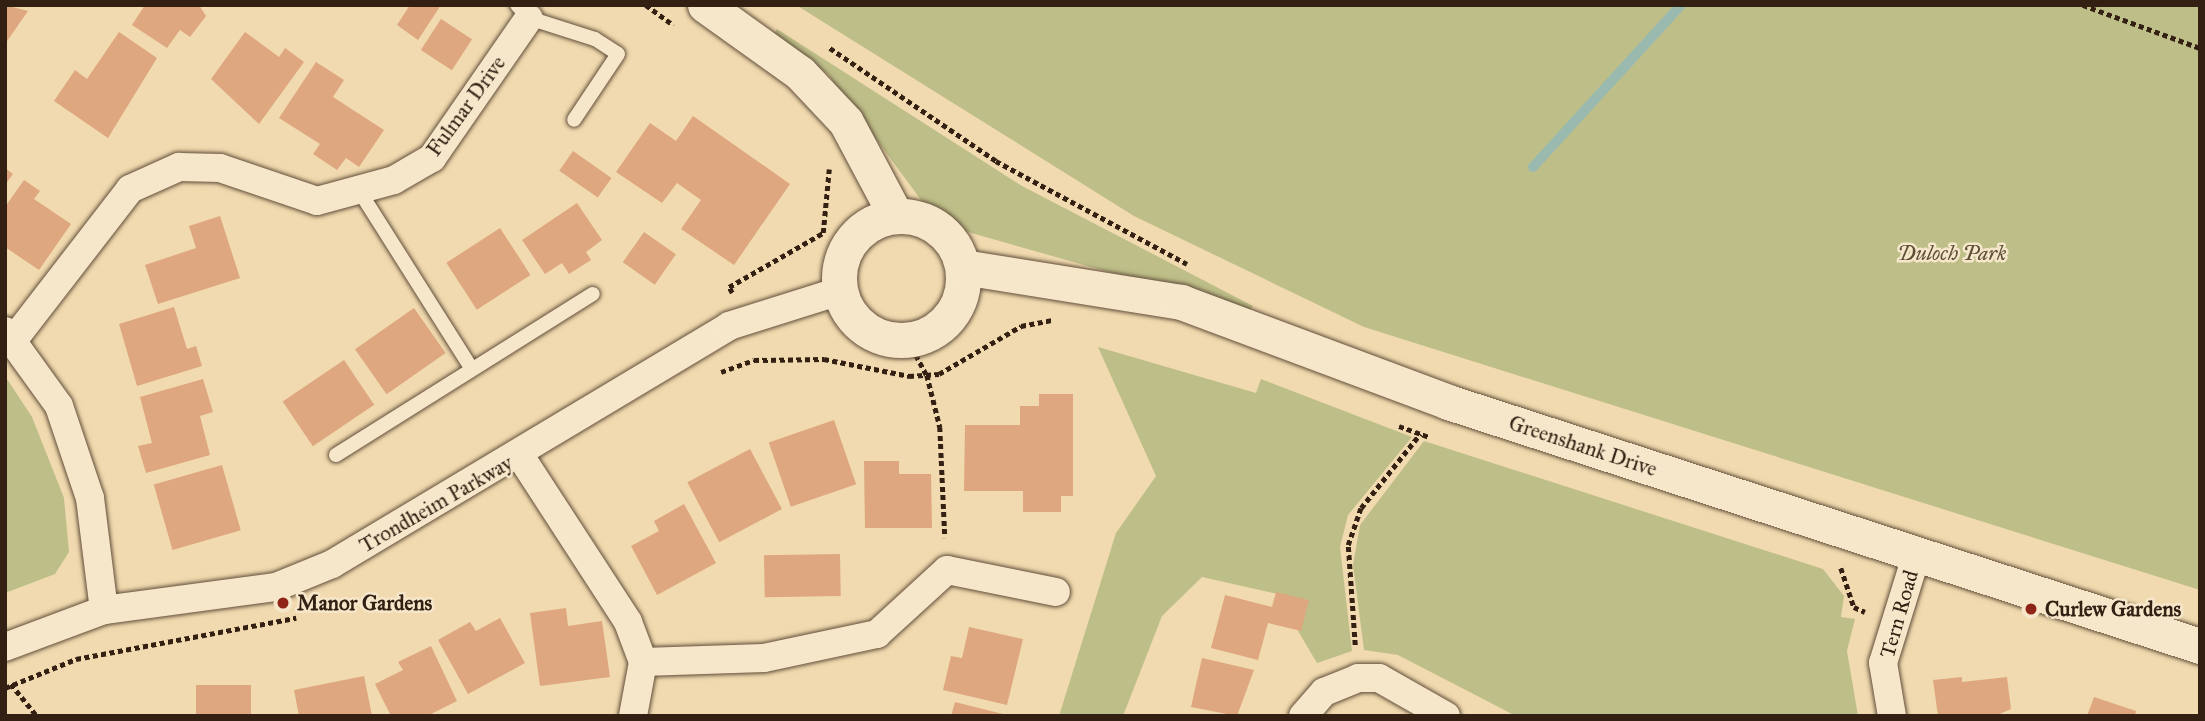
<!DOCTYPE html>
<html>
<head>
<meta charset="utf-8">
<style>
  body { margin:0 }
  #map { position:relative; width:2205px; height:721px; overflow:hidden; background:#f1daaf; font-family:"IM FELL Great Primer",serif }
  div>[style] { position:absolute }
  .green>* { inset:0; background:#bdbe88 }
  .stream>* { height:10px; margin:-5px; padding:0 5px; transform-origin:5px; border-radius:5px; background:#9bbaaf }
  .building>* { inset:0; background:#dea77f; transform-origin:0 0 }
  .path>* { height:4.5px; margin-top:-2.25px; transform-origin:0; background:repeating-linear-gradient(90deg,#332013 0 5px,transparent 0 8.5px) }
  .roads { filter:drop-shadow(0 0 2px #624e3a) drop-shadow(0 0 2px #624e3a) }
  .service>* { height:14px; margin:-7px; padding:0 7px; transform-origin:7px; border-radius:7px; background:#f6e7cb }
  .minor>* { height:28px; margin:-14px; padding:0 14px; transform-origin:14px; border-radius:14px; background:#f6e7cb }
  .tertiary>* { height:35px; margin:-17.5px; padding:0 17.5px; transform-origin:17.5px; border-radius:17.5px; background:#f6e7cb }
  .tertiary>.ring { margin:-17.5px; padding:0; box-sizing:content-box; background:none; border:35px solid #f6e7cb; border-radius:50% }
  .dots>* { width:19px; height:19px; translate:-50% -50%; box-sizing:border-box; border:4px solid #f6e7cb; border-radius:50% }
  span { translate:-50% -50%; white-space:nowrap; text-align:center; line-height:1.15; -webkit-text-stroke:5px #f6e7cb; paint-order:stroke }
  .street-label { font-size:21px; color:#332013 }
  .park-label { font-size:21px; color:#5c4f36; font-style:italic }
  .poi-label { font-size:21px; color:#332013; font-weight:700 }
  .left { translate:0 -50%; text-align:left }
  .frame { position:absolute; inset:0; border:7px solid #332013; pointer-events:none }
</style>
</head>
<body>
<div id="map">
  <div class="green">
    <div style="clip-path:polygon(796px 5px,2200px 5px,2200px 590px,1364px 327px,1134px 216px)"></div>
    <div style="clip-path:polygon(777px 29px,1022px 186px,1253px 306px,1249px 312px,961px 230px,927px 208px,828px 74px,772px 36px)"></div>
    <div style="clip-path:polygon(1098px 347px,1256px 393px,1261px 379px,1412px 437px,1348px 515px,1340px 547px,1352px 651px,1317px 663px,1298px 631px,1305px 600px,1202px 577px,1162px 616px,1123px 716px,1059px 716px,1116px 533px,1156px 476px)"></div>
    <div style="clip-path:polygon(5px 376px,32px 417px,64px 498px,69px 552px,55px 574px,5px 593px)"></div>
    <div style="clip-path:polygon(1424px 441px,1823px 569px,1844px 596px,1841px 617px,1855px 619px,1847px 651px,1858px 716px,1516px 716px,1398px 655px,1364px 650px,1353px 565px,1360px 525px)"></div>
  </div>
  <div class="stream">
    <div style="left:1533px;top:167px;width:219px;rotate:-47.6deg"></div>
  </div>
  <div class="building">
    <div style="clip-path:polygon(5px 5px,28px 11px,5px 44px)"></div>
    <div style="clip-path:polygon(145px 5px,199px 5px,206px 16px,190px 37px,180px 30px,167px 48px,132px 25px)"></div>
    <div style="clip-path:polygon(410px 5px,441px 5px,418px 40px,397px 25px)"></div>
    <div style="left:441px;top:19px;width:37px;height:37px;rotate:33deg"></div>
    <div style="clip-path:polygon(119px 32px,157px 58px,108px 138px,54px 101px,75px 70px,87px 79px)"></div>
    <div style="clip-path:polygon(245px 32px,279px 57px,285px 48px,304px 62px,259px 124px,211px 79px)"></div>
    <div style="clip-path:polygon(316px 62px,344px 80px,333px 97px,384px 130px,359px 167px,346px 158px,337px 170px,313px 154px,320px 144px,279px 118px)"></div>
    <div style="clip-path:polygon(693px 116px,790px 184px,734px 265px,681px 229px,701px 200px,677px 183px,662px 203px,616px 172px,650px 123px,676px 141px)"></div>
    <div style="left:573px;top:151px;width:47px;height:24px;rotate:35deg"></div>
    <div style="clip-path:polygon(5px 168px,13px 174px,5px 185px)"></div>
    <div style="clip-path:polygon(24px 180px,40px 191px,34px 199px,71px 224px,39px 270px,5px 247px,5px 207px)"></div>
    <div style="clip-path:polygon(577px 203px,602px 240px,586px 252px,591px 260px,569px 274px,562px 263px,545px 274px,522px 240px)"></div>
    <div style="clip-path:polygon(220px 216px,240px 278px,158px 304px,145px 265px,196px 248px,189px 226px)"></div>
    <div style="left:500px;top:228px;width:56px;height:64px;rotate:57deg"></div>
    <div style="left:644px;top:232px;width:39px;height:37px;rotate:35deg"></div>
    <div style="clip-path:polygon(174px 307px,187px 349px,196px 346px,202px 366px,137px 386px,119px 324px)"></div>
    <div style="left:414px;top:308px;width:55px;height:72px;rotate:55deg"></div>
    <div style="left:344px;top:360px;width:54px;height:74px;rotate:56deg"></div>
    <div style="clip-path:polygon(203px 379px,213px 412px,200px 416px,210px 455px,146px 473px,138px 446px,152px 443px,140px 397px)"></div>
    <div style="clip-path:polygon(1039px 394px,1073px 394px,1073px 496px,1061px 496px,1061px 512px,1023px 512px,1023px 491px,964px 491px,965px 425px,1020px 425px,1020px 406px,1039px 406px)"></div>
    <div style="left:834px;top:420px;width:68px;height:69px;rotate:71deg"></div>
    <div style="left:750px;top:449px;width:68px;height:71px;rotate:62deg"></div>
    <div style="clip-path:polygon(864px 461px,899px 461px,899px 474px,931px 474px,932px 528px,865px 528px)"></div>
    <div style="left:222px;top:465px;width:68px;height:71px;rotate:74deg"></div>
    <div style="clip-path:polygon(684px 504px,716px 563px,657px 595px,631px 546px,659px 531px,654px 521px)"></div>
    <div style="left:840px;top:554px;width:42px;height:76px;rotate:89deg"></div>
    <div style="clip-path:polygon(1276px 592px,1309px 600px,1301px 631px,1268px 623px,1258px 660px,1211px 648px,1225px 595px,1272px 607px)"></div>
    <div style="clip-path:polygon(566px 608px,568px 626px,602px 621px,610px 677px,540px 686px,530px 613px)"></div>
    <div style="clip-path:polygon(500px 618px,525px 663px,468px 694px,438px 640px,470px 622px,476px 631px)"></div>
    <div style="clip-path:polygon(969px 627px,1023px 639px,1007px 705px,943px 690px,951px 656px,962px 658px)"></div>
    <div style="clip-path:polygon(431px 646px,457px 701px,427px 716px,391px 716px,375px 684px,403px 670px,398px 662px)"></div>
    <div style="clip-path:polygon(1202px 658px,1254px 670px,1237px 716px,1191px 707px)"></div>
    <div style="clip-path:polygon(364px 676px,372px 716px,299px 716px,294px 690px)"></div>
    <div style="clip-path:polygon(1962px 677px,1962px 682px,2007px 677px,2011px 709px,1995px 716px,1938px 716px,1933px 680px)"></div>
    <div style="left:196px;top:685px;width:55px;height:31px"></div>
    <div style="clip-path:polygon(2094px 697px,2136px 711px,2135px 716px,2087px 716px)"></div>
    <div style="clip-path:polygon(955px 702px,1007px 715px,1007px 716px,951px 716px)"></div>
  </div>
  <div class="path">
    <div style="left:646px;top:5px;width:34px;rotate:36deg"></div>
    <div style="left:2083px;top:5px;width:125px;rotate:20.2deg"></div>
    <div style="left:830px;top:48px;width:201px;rotate:34.2deg"></div>
    <div style="left:996px;top:161px;width:217px;rotate:28.3deg"></div>
    <div style="left:732px;top:293px;width:7px;rotate:-117deg"></div>
    <div style="left:729px;top:287px;width:108px;rotate:-29.9deg"></div>
    <div style="left:823px;top:233px;width:64px;rotate:-84.6deg"></div>
    <div style="left:908px;top:340px;width:40px;rotate:62deg"></div>
    <div style="left:927px;top:375px;width:54px;rotate:76deg"></div>
    <div style="left:940px;top:427px;width:111px;rotate:87.4deg"></div>
    <div style="left:721px;top:372px;width:35px;rotate:-20deg"></div>
    <div style="left:754px;top:360px;width:70px;rotate:-0.8deg"></div>
    <div style="left:824px;top:359px;width:87px;rotate:11.3deg"></div>
    <div style="left:909px;top:376px;width:30px;rotate:-4deg"></div>
    <div style="left:939px;top:374px;width:95px;rotate:-30.3deg"></div>
    <div style="left:1021px;top:326px;width:31px;rotate:-11deg"></div>
    <div style="left:1399px;top:426px;width:33px;rotate:20deg"></div>
    <div style="left:1841px;top:568px;width:41px;rotate:71.6deg"></div>
    <div style="left:1854px;top:607px;width:12px;rotate:24deg"></div>
    <div style="left:1355px;top:645px;width:100px;rotate:-94deg"></div>
    <div style="left:1348px;top:545px;width:39px;rotate:-71deg"></div>
    <div style="left:1361px;top:508px;width:95px;rotate:-51.4deg"></div>
    <div style="left:11px;top:684px;width:41px;rotate:50.9deg"></div>
    <div style="left:5px;top:688px;width:77px;rotate:-22.2deg"></div>
    <div style="left:76px;top:659px;width:224px;rotate:-10.6deg"></div>
  </div>
  <div class="roads">
    <div class="service">
      <div style="left:517px;top:5px;width:18px;rotate:47deg"></div>
      <div style="left:529px;top:18px;width:69px;rotate:17.7deg"></div>
      <div style="left:595px;top:39px;width:27px;rotate:33deg"></div>
      <div style="left:618px;top:54px;width:79px;rotate:123.7deg"></div>
      <div style="left:360px;top:192px;width:209px;rotate:57.7deg"></div>
      <div style="left:336px;top:455px;width:303px;rotate:-32.1deg"></div>
    </div>
    <div class="minor">
      <div style="left:5px;top:331px;width:92px;rotate:54.2deg"></div>
      <div style="left:59px;top:406px;width:97px;rotate:71.4deg"></div>
      <div style="left:90px;top:498px;width:113px;rotate:82.9deg"></div>
      <div style="left:15px;top:338px;width:188px;rotate:-52.3deg"></div>
      <div style="left:130px;top:189px;width:54px;rotate:-24.2deg"></div>
      <div style="left:179px;top:167px;width:41px;rotate:1.4deg"></div>
      <div style="left:220px;top:168px;width:102px;rotate:18.8deg"></div>
      <div style="left:317px;top:201px;width:80px;rotate:-15.3deg"></div>
      <div style="left:394px;top:180px;width:44px;rotate:-30.1deg"></div>
      <div style="left:432px;top:158px;width:170px;rotate:-55.3deg"></div>
      <div style="left:519px;top:454px;width:200px;rotate:57deg"></div>
      <div style="left:628px;top:622px;width:43px;rotate:69.4deg"></div>
      <div style="left:643px;top:662px;width:55px;rotate:100.5deg"></div>
      <div style="left:5px;top:647px;width:106px;rotate:-20.5deg"></div>
      <div style="left:104px;top:610px;width:174px;rotate:-7.6deg"></div>
      <div style="left:276px;top:587px;width:61px;rotate:-22.3deg"></div>
      <div style="left:332px;top:564px;width:463px;rotate:-30.9deg"></div>
      <div style="left:729px;top:326px;width:116px;rotate:-17.5deg"></div>
      <div style="left:643px;top:662px;width:121px;rotate:-1.9deg"></div>
      <div style="left:764px;top:658px;width:116px;rotate:-12deg"></div>
      <div style="left:877px;top:634px;width:95px;rotate:-42.4deg"></div>
      <div style="left:947px;top:570px;width:111px;rotate:11.4deg"></div>
      <div style="left:1303px;top:716px;width:32px;rotate:-49deg"></div>
      <div style="left:1324px;top:692px;width:37px;rotate:-22deg"></div>
      <div style="left:1358px;top:678px;width:21px"></div>
      <div style="left:1379px;top:678px;width:77px;rotate:29.6deg"></div>
      <div style="left:1892px;top:716px;width:54px;rotate:-99.6deg"></div>
      <div style="left:1883px;top:663px;width:115px;rotate:-72.8deg"></div>
    </div>
    <div class="tertiary">
      <div style="left:705px;top:5px;width:117px;rotate:35.6deg"></div>
      <div style="left:800px;top:73px;width:67px;rotate:46.8deg"></div>
      <div style="left:846px;top:122px;width:106px;rotate:62deg"></div>
      <div class="ring" style="left:839px;top:216px;width:89px;height:89px"></div>
      <div style="left:963px;top:267px;width:221px;rotate:9.1deg"></div>
      <div style="left:1181px;top:302px;width:285px;rotate:20.5deg"></div>
      <div style="left:1448px;top:402px;width:791px;rotate:17.98deg"></div>
    </div>
  </div>
  <div class="dots">
    <div style="left:283px;top:603px;background:#8f2418"></div>
    <div style="left:2031px;top:609px;background:#8f2418"></div>
  </div>
  <div class="street-label">
    <span style="left:466px;top:106px;rotate:-54deg">Fulmar Drive</span>
    <span style="left:1583px;top:446px;rotate:18deg">Greenshank Drive</span>
    <span style="left:436px;top:504px;rotate:-30deg">Trondheim Parkway</span>
    <span style="left:1899px;top:614px;rotate:-74deg">Tern Road</span>
  </div>
  <div class="park-label">
    <span style="left:1952px;top:253px">Duloch Park</span>
  </div>
  <div class="poi-label">
    <span class="left" style="left:297px;top:603px">Manor Gardens</span>
    <span class="left" style="left:2045px;top:609px">Curlew Gardens</span>
  </div>
  <div class="frame"></div>
</div>
</body>
</html>
